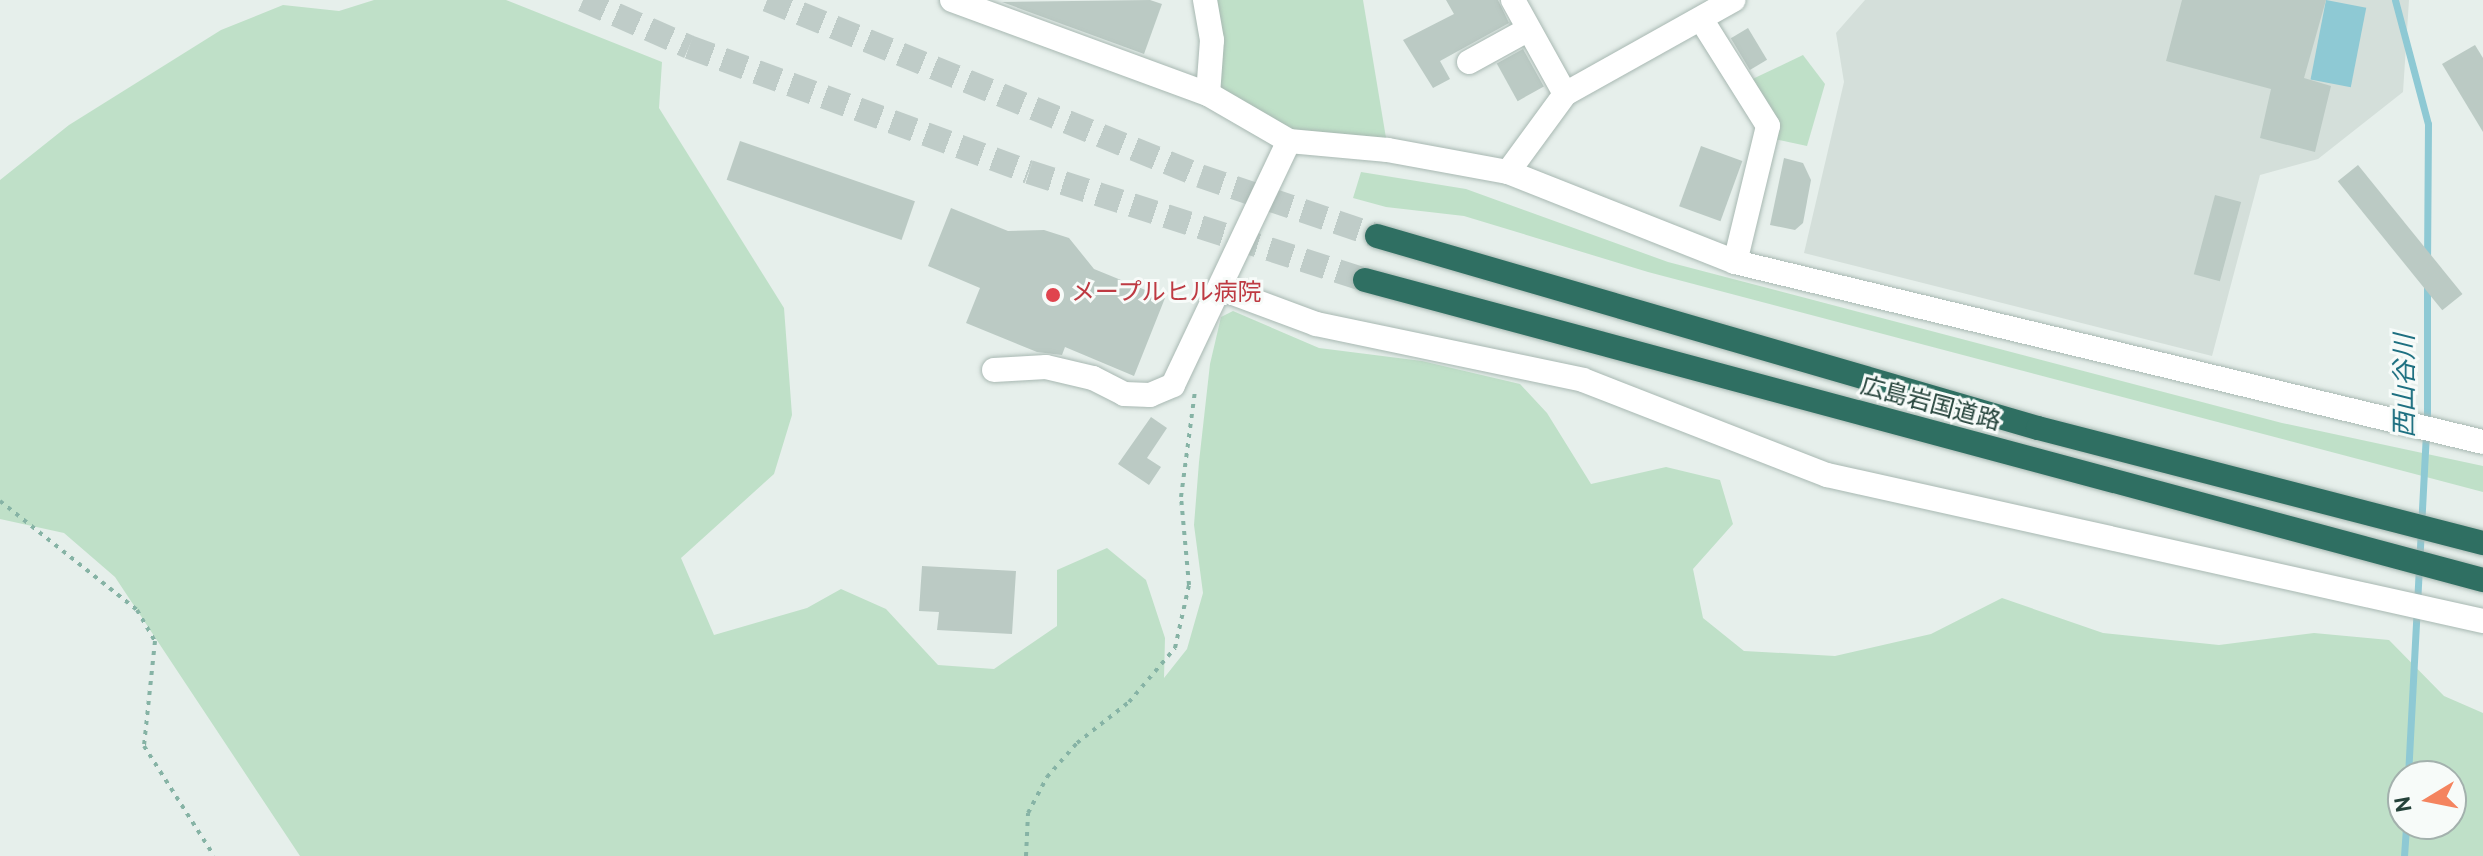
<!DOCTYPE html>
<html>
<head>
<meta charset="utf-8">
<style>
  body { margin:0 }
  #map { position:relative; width:2483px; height:856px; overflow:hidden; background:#e6efeb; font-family:Overpass,"Noto Sans JP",sans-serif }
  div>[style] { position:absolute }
  .built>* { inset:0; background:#d4dfda }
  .green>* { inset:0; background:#bfe0c8 }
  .water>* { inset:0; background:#8ec9d4; transform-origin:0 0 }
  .stream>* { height:7px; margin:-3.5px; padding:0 3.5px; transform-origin:3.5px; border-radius:3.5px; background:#8ec9d4 }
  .building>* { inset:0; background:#bbcac4; transform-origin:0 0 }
  .highway-tunnel>* { height:24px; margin-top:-12px; transform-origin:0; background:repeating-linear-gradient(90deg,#bfccc8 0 24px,transparent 0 36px) }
  .path>* { height:4px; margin-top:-2px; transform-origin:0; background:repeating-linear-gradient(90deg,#86b3a5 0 4px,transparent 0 10px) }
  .roads { filter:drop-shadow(0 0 2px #a8b8b2) drop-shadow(0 0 2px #a8b8b2) }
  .minor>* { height:24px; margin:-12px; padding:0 12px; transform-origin:12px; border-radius:12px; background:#fff }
  .highway>* { height:24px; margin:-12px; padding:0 12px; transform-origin:12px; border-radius:12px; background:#2f6f62 }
  .dots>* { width:22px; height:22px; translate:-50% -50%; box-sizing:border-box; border:4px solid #f7fbf9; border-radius:50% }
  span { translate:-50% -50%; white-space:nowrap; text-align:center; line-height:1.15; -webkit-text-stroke:6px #f7fbf9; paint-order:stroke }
  .health-label { font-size:24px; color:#be3a42 }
  .left { translate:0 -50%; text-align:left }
  .street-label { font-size:24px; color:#24423a }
  .water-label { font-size:26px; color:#1c6f80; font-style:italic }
  .north { position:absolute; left:2387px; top:760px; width:80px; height:80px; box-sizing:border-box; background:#f7fbf9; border:2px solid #a3b1ad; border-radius:50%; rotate:260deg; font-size:22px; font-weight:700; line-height:32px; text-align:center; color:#24423a }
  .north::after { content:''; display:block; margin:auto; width:28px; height:36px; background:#f4845f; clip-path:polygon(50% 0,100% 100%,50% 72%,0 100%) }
</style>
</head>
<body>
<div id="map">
  <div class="built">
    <div style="clip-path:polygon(1865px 0,2409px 0,2403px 92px,2318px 159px,2260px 175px,2212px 356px,1804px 253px,1844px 82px,1836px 33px)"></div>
  </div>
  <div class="green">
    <div style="clip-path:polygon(evenodd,374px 0,506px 0,662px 62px,659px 108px,784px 308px,792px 415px,774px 474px,681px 558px,714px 635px,807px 608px,841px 589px,886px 609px,938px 665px,994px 669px,1057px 626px,1057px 570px,1107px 548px,1146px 580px,1165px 638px,1164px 678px,1187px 649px,1203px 593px,1194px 525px,1199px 462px,1210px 364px,1221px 317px,1233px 311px,1319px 348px,1422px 361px,1520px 384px,1547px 413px,1591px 484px,1666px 467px,1720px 480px,1733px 524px,1693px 569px,1703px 618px,1744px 651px,1835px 656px,1931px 634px,2002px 598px,2103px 633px,2219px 645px,2314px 633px,2389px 640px,2444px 696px,2483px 713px,2483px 856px,300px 856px,115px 577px,64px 533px,0 519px,0 180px,69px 125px,221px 30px,283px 5px,339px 11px,374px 0,2403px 776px,2451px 776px,2451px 824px,2403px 824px,2403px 776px)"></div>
    <div style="clip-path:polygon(1205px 0,1363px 0,1388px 150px,1289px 141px,1208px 94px)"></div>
    <div style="clip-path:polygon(1803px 55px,1825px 84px,1807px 146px,1765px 137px,1742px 84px)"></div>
    <div style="clip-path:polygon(1361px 172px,1466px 189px,1668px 262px,2282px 423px,2483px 466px,2483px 492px,1648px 272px,1464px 216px,1386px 207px,1353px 198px)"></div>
  </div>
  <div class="water">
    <div style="left:2326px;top:0;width:41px;height:81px;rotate:11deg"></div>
  </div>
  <div class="stream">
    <div style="left:2395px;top:0;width:128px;rotate:75.1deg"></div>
    <div style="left:2428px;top:124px;width:134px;rotate:90.4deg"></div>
    <div style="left:2427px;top:422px;width:139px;rotate:-90deg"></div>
    <div style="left:2408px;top:776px;width:341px;rotate:-87deg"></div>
    <div style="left:2404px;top:856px;width:32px;rotate:-86deg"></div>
  </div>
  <div class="building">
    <div style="clip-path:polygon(1150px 0,1162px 4px,1144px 54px,1002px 2px)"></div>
    <div style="clip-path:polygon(1446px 0,1498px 0,1509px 23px,1440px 61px,1450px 79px,1433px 88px,1403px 40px,1454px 14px)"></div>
    <div style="clip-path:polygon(2182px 0,2326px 0,2304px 78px,2331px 86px,2315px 152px,2260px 138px,2271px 89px,2166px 61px)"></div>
    <div style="left:1748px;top:28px;width:37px;height:20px;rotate:59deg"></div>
    <div style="clip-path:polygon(2475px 45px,2483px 58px,2483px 132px,2442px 64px)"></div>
    <div style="left:1523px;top:49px;width:43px;height:30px;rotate:61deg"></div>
    <div style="left:740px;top:141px;width:185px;height:41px;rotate:19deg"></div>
    <div style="left:1701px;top:146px;width:44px;height:64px;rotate:20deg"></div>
    <div style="clip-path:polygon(1784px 158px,1803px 163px,1811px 180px,1803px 223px,1795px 230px,1770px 225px)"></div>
    <div style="left:2358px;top:165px;width:166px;height:26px;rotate:51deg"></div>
    <div style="left:2215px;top:195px;width:27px;height:82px;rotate:15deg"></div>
    <div style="clip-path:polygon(951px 208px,1008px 231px,1044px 230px,1069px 238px,1094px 269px,1165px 298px,1134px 376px,1065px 347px,1062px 355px,1037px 352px,966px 323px,980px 288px,928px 266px)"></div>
    <div style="clip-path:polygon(1151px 417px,1167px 428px,1147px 458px,1161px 467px,1149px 485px,1118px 464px)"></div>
    <div style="clip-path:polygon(922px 566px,1016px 571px,1012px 634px,937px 630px,939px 612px,919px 611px)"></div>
  </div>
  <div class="highway-tunnel">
    <div style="left:583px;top:0;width:116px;rotate:23.9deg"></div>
    <div style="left:689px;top:47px;width:362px;rotate:20.2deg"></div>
    <div style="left:1029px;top:172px;width:353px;rotate:17.8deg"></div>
    <div style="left:767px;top:0;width:467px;rotate:22.1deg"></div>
    <div style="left:1200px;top:176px;width:187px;rotate:18.7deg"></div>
  </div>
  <div class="path">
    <div style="left:0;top:501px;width:175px;rotate:38.5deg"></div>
    <div style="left:137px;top:610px;width:36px;rotate:60deg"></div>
    <div style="left:155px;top:641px;width:106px;rotate:96deg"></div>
    <div style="left:144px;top:746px;width:130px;rotate:57.5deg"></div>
    <div style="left:1026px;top:856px;width:43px;rotate:-87.3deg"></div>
    <div style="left:1028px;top:813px;width:41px;rotate:-62.2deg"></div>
    <div style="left:1047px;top:777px;width:45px;rotate:-48.6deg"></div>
    <div style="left:1077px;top:743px;width:66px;rotate:-38.3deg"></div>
    <div style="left:1129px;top:702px;width:71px;rotate:-49.6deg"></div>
    <div style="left:1175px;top:648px;width:65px;rotate:-77.5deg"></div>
    <div style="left:1189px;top:585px;width:88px;rotate:-95.2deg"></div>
    <div style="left:1181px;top:497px;width:107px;rotate:-82.5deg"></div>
  </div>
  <div class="roads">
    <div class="minor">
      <div style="left:952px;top:0;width:273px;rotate:20.2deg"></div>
      <div style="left:1208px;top:94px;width:94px;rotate:30.1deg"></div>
      <div style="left:1289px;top:141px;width:99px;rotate:5.2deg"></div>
      <div style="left:1388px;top:150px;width:122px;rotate:10.4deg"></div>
      <div style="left:1508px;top:172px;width:244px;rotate:21.6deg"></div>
      <div style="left:1735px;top:262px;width:769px;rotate:13.53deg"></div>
      <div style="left:1205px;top:0;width:41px;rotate:80.1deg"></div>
      <div style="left:1212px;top:40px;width:54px;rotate:94.2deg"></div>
      <div style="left:1513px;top:0;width:107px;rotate:61deg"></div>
      <div style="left:1701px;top:19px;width:126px;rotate:57.9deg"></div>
      <div style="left:1768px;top:126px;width:140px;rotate:103.6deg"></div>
      <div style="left:1469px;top:62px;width:68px;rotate:-28.8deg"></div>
      <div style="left:1508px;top:172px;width:97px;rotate:-53.8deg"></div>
      <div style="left:1565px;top:94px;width:193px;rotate:-29.2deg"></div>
      <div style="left:1222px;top:289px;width:100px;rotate:20.4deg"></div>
      <div style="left:1316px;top:324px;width:273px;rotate:11.8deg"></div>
      <div style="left:1583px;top:380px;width:262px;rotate:21.3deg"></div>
      <div style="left:1827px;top:475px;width:672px;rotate:12.55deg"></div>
      <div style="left:994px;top:370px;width:52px;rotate:-3.3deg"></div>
      <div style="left:1046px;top:367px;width:48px;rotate:13.2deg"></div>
      <div style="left:1093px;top:378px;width:35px;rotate:27deg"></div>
      <div style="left:1124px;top:394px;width:26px;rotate:2deg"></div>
      <div style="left:1150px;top:395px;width:25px;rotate:-23deg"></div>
      <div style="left:1173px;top:385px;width:270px;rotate:-64.6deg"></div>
    </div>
    <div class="highway">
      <div style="left:1377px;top:236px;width:688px;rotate:16.2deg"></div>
      <div style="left:2038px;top:428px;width:460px;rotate:14.5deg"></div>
      <div style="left:1365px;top:280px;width:1158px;rotate:15.02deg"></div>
    </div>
  </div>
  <div class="dots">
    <div style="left:1053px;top:295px;background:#e0444e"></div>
  </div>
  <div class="health-label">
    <span class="left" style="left:1071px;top:295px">メープルヒル病院</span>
  </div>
  <div class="street-label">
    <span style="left:1930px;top:406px;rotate:15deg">広島岩国道路</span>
  </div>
  <div class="water-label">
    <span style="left:2407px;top:386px;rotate:-90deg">西山谷川</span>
  </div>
  <div class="north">N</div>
</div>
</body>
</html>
